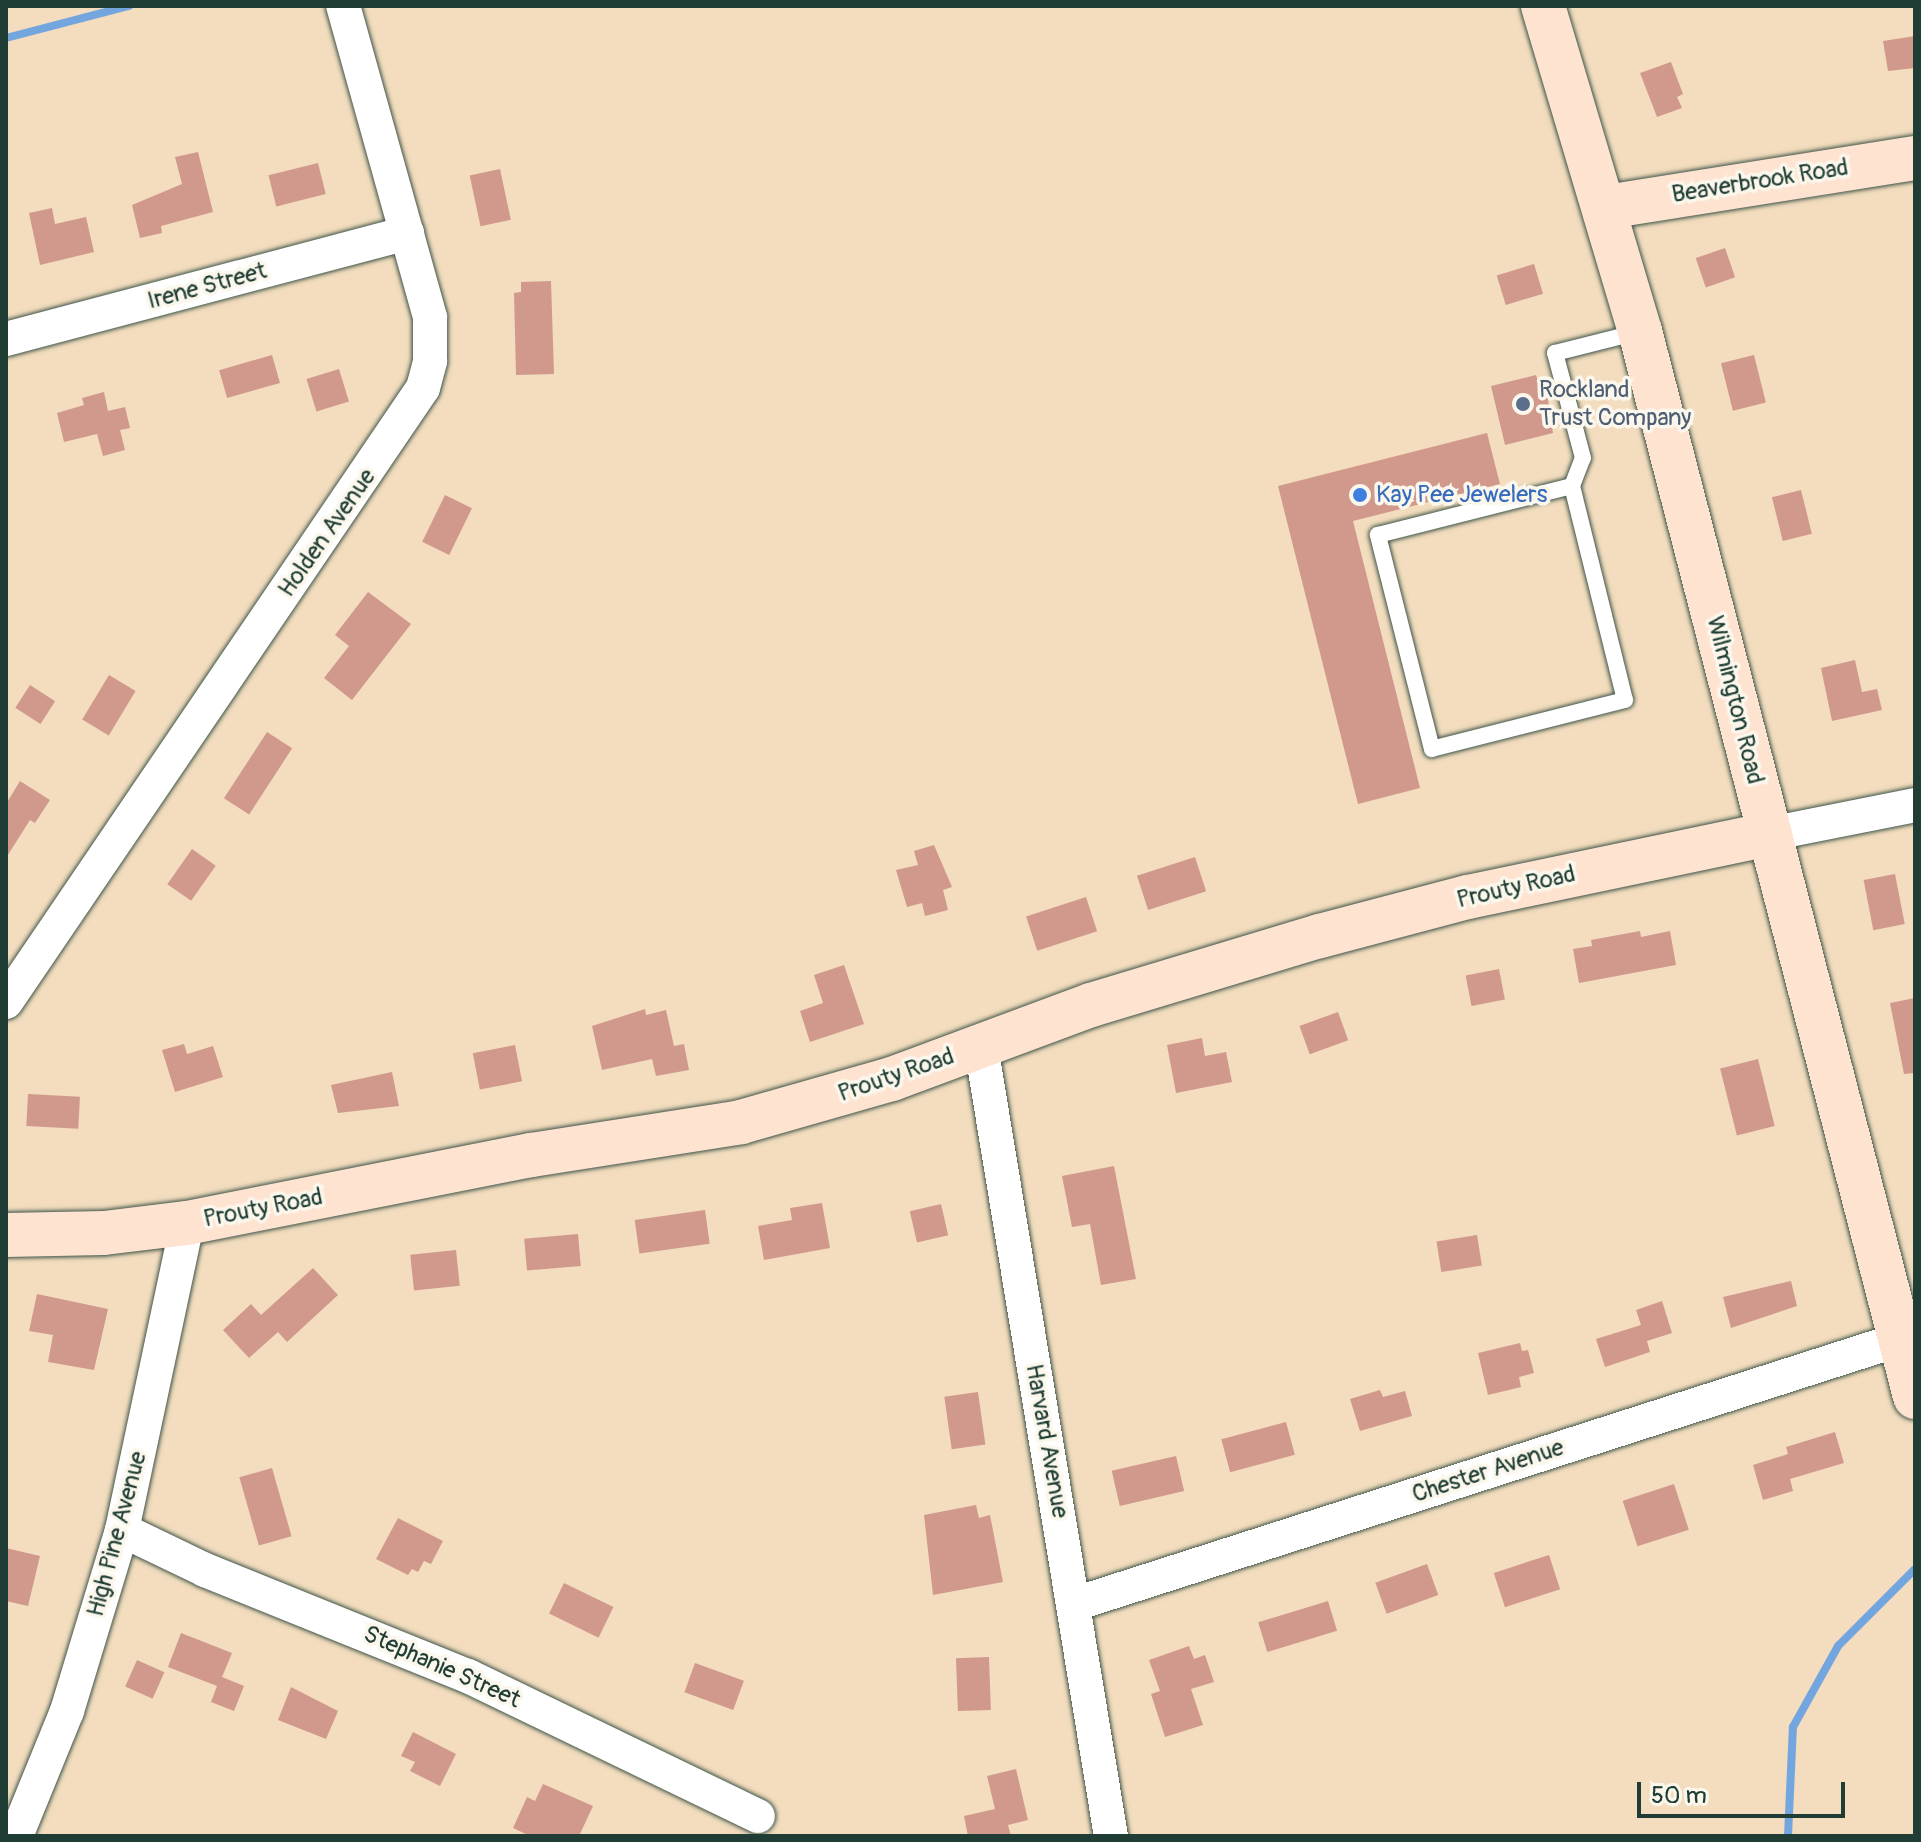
<!DOCTYPE html>
<html>
<head>
<meta charset="utf-8">
<style>
  body { margin:0 }
  #map { position:relative; width:1921px; height:1842px; overflow:hidden; background:#f3ddbe; font-family:Pangolin,sans-serif }
  div>[style] { position:absolute }
  .stream>* { height:8px; margin:-4px; padding:0 4px; transform-origin:4px; border-radius:4px; background:#73a5de }
  .building>* { inset:0; background:#d0998c; transform-origin:0 0 }
  .roads { filter:drop-shadow(0 0 2px #3f5549) drop-shadow(0 0 2px #3f5549) }
  .lane>* { height:16px; margin:-8px; padding:0 8px; transform-origin:8px; border-radius:8px; background:#fff }
  .street>* { height:34px; margin:-17px; padding:0 17px; transform-origin:17px; border-radius:17px; background:#fff }
  .secondary>* { height:44px; margin:-22px; padding:0 22px; transform-origin:22px; border-radius:22px; background:#fee3d1 }
  .dots>* { width:22px; height:22px; translate:-50% -50%; box-sizing:border-box; border:4px solid #fbf7ec; border-radius:50% }
  span { translate:-50% -50%; white-space:nowrap; text-align:center; line-height:1.15; -webkit-text-stroke:7px #fbf7ec; paint-order:stroke }
  .street-label { font-size:24px; color:#1f3d34 }
  .service-label { font-size:24px; color:#4e5e75 }
  .left { translate:0 -50%; text-align:left }
  .shop-label { font-size:24px; color:#366cbe }
  .frame { position:absolute; inset:0; border:8px solid #1f3d34; pointer-events:none }
  .scale { position:absolute; left:1637px; top:1782px; width:208px; height:36px; box-sizing:border-box; border:4px solid #1f3d34; border-top:0; padding-left:10px; font-size:24px; line-height:28px; white-space:nowrap; color:#1f3d34; -webkit-text-stroke:6px #fbf7ec; paint-order:stroke }
</style>
</head>
<body>
<div id="map">
  <div class="stream">
    <div style="left:6px;top:38px;width:127px;rotate:-14.6deg"></div>
    <div style="left:1788px;top:1836px;width:109px;rotate:-87.4deg"></div>
    <div style="left:1793px;top:1727px;width:93px;rotate:-60.9deg"></div>
    <div style="left:1838px;top:1646px;width:109px;rotate:-45deg"></div>
  </div>
  <div class="building">
    <div style="clip-path:polygon(1915px 36px,1915px 68px,1888px 71px,1883px 41px)"></div>
    <div style="clip-path:polygon(1671px 62px,1683px 94px,1677px 97px,1682px 108px,1657px 117px,1640px 73px)"></div>
    <div style="clip-path:polygon(198px 152px,213px 212px,161px 226px,162px 233px,140px 238px,132px 205px,182px 184px,175px 157px)"></div>
    <div style="left:318px;top:163px;width:32px;height:51px;rotate:76deg"></div>
    <div style="left:500px;top:169px;width:52px;height:31px;rotate:78deg"></div>
    <div style="clip-path:polygon(52px 208px,55px 224px,86px 217px,94px 252px,40px 265px,29px 213px)"></div>
    <div style="left:1725px;top:248px;width:31px;height:31px;rotate:71deg"></div>
    <div style="left:1534px;top:264px;width:31px;height:39px;rotate:73deg"></div>
    <div style="clip-path:polygon(551px 281px,554px 374px,516px 375px,514px 293px,521px 292px,521px 282px)"></div>
    <div style="left:272px;top:355px;width:29px;height:55px;rotate:74deg"></div>
    <div style="left:1754px;top:355px;width:49px;height:34px;rotate:76deg"></div>
    <div style="left:339px;top:369px;width:34px;height:34px;rotate:73deg"></div>
    <div style="clip-path:polygon(1536px 375px,1540px 388px,1546px 386px,1553px 433px,1505px 445px,1491px 386px)"></div>
    <div style="clip-path:polygon(104px 392px,108px 411px,125px 407px,130px 428px,120px 430px,125px 450px,103px 456px,97px 434px,64px 442px,57px 413px,84px 405px,82px 398px)"></div>
    <div style="clip-path:polygon(1487px 433px,1500px 484px,1353px 521px,1420px 788px,1358px 804px,1278px 486px)"></div>
    <div style="left:1801px;top:490px;width:45px;height:30px;rotate:76deg"></div>
    <div style="left:445px;top:495px;width:30px;height:52px;rotate:26deg"></div>
    <div style="clip-path:polygon(368px 592px,411px 624px,352px 700px,324px 678px,349px 646px,335px 635px)"></div>
    <div style="clip-path:polygon(1855px 660px,1862px 692px,1877px 689px,1882px 710px,1832px 721px,1821px 668px)"></div>
    <div style="left:109px;top:675px;width:31px;height:52px;rotate:31deg"></div>
    <div style="left:30px;top:685px;width:30px;height:27px;rotate:33deg"></div>
    <div style="left:267px;top:732px;width:30px;height:79px;rotate:33deg"></div>
    <div style="clip-path:polygon(20px 781px,50px 800px,35px 823px,30px 820px,6px 858px,6px 804px)"></div>
    <div style="clip-path:polygon(934px 845px,952px 887px,943px 890px,948px 910px,925px 916px,922px 903px,907px 907px,896px 870px,918px 865px,914px 851px)"></div>
    <div style="left:192px;top:849px;width:29px;height:43px;rotate:35deg"></div>
    <div style="left:1195px;top:857px;width:36px;height:61px;rotate:72deg"></div>
    <div style="left:1895px;top:874px;width:51px;height:32px;rotate:79deg"></div>
    <div style="left:1086px;top:897px;width:36px;height:63px;rotate:72deg"></div>
    <div style="clip-path:polygon(1640px 931px,1641px 937px,1670px 931px,1676px 965px,1579px 983px,1573px 949px,1592px 946px,1591px 940px)"></div>
    <div style="clip-path:polygon(844px 965px,864px 1024px,810px 1042px,800px 1011px,823px 1003px,814px 975px)"></div>
    <div style="left:1499px;top:969px;width:31px;height:34px;rotate:79deg"></div>
    <div style="clip-path:polygon(1915px 998px,1915px 1073px,1904px 1074px,1890px 1003px)"></div>
    <div style="clip-path:polygon(645px 1009px,646px 1015px,666px 1010px,674px 1046px,684px 1044px,689px 1070px,656px 1076px,652px 1059px,602px 1070px,592px 1026px)"></div>
    <div style="left:1338px;top:1012px;width:30px;height:41px;rotate:70deg"></div>
    <div style="clip-path:polygon(1202px 1038px,1205px 1056px,1226px 1052px,1232px 1082px,1176px 1093px,1167px 1045px)"></div>
    <div style="clip-path:polygon(184px 1044px,187px 1054px,213px 1046px,223px 1077px,175px 1092px,162px 1050px)"></div>
    <div style="left:515px;top:1045px;width:37px;height:43px;rotate:79deg"></div>
    <div style="left:1758px;top:1059px;width:69px;height:39px;rotate:76deg"></div>
    <div style="clip-path:polygon(392px 1072px,399px 1106px,338px 1113px,331px 1085px)"></div>
    <div style="left:28px;top:1094px;width:52px;height:32px;rotate:3deg"></div>
    <div style="clip-path:polygon(1114px 1166px,1136px 1279px,1101px 1285px,1090px 1224px,1072px 1227px,1062px 1176px)"></div>
    <div style="clip-path:polygon(822px 1203px,830px 1248px,764px 1260px,758px 1226px,792px 1220px,790px 1208px)"></div>
    <div style="left:941px;top:1204px;width:32px;height:32px;rotate:77deg"></div>
    <div style="left:705px;top:1210px;width:34px;height:71px;rotate:82deg"></div>
    <div style="left:578px;top:1234px;width:32px;height:54px;rotate:85deg"></div>
    <div style="left:1477px;top:1235px;width:31px;height:41px;rotate:81deg"></div>
    <div style="left:456px;top:1250px;width:36px;height:46px;rotate:84deg"></div>
    <div style="clip-path:polygon(313px 1268px,338px 1295px,287px 1342px,278px 1332px,249px 1358px,223px 1330px,251px 1304px,261px 1315px)"></div>
    <div style="clip-path:polygon(1791px 1281px,1797px 1306px,1731px 1328px,1723px 1297px)"></div>
    <div style="clip-path:polygon(37px 1294px,108px 1309px,94px 1370px,48px 1362px,53px 1335px,29px 1331px)"></div>
    <div style="clip-path:polygon(1662px 1301px,1672px 1333px,1647px 1341px,1650px 1352px,1605px 1367px,1596px 1339px,1641px 1325px,1636px 1310px)"></div>
    <div style="clip-path:polygon(1520px 1343px,1522px 1351px,1528px 1350px,1534px 1373px,1519px 1377px,1521px 1387px,1488px 1395px,1478px 1353px)"></div>
    <div style="clip-path:polygon(1380px 1390px,1383px 1397px,1405px 1391px,1412px 1416px,1360px 1431px,1350px 1399px)"></div>
    <div style="left:978px;top:1392px;width:53px;height:34px;rotate:82deg"></div>
    <div style="left:1286px;top:1422px;width:34px;height:67px;rotate:75deg"></div>
    <div style="clip-path:polygon(1835px 1432px,1844px 1463px,1790px 1479px,1793px 1491px,1763px 1500px,1753px 1465px,1788px 1454px,1786px 1447px)"></div>
    <div style="left:1176px;top:1456px;width:36px;height:66px;rotate:77deg"></div>
    <div style="left:272px;top:1468px;width:71px;height:34px;rotate:74deg"></div>
    <div style="left:1674px;top:1484px;width:48px;height:54px;rotate:72deg"></div>
    <div style="clip-path:polygon(976px 1505px,979px 1518px,990px 1515px,1003px 1582px,933px 1595px,924px 1515px)"></div>
    <div style="clip-path:polygon(398px 1518px,443px 1541px,431px 1564px,424px 1561px,418px 1572px,412px 1569px,408px 1575px,376px 1559px)"></div>
    <div style="clip-path:polygon(6px 1548px,40px 1556px,28px 1606px,6px 1601px)"></div>
    <div style="left:1549px;top:1555px;width:36px;height:58px;rotate:72deg"></div>
    <div style="left:1427px;top:1564px;width:33px;height:55px;rotate:70deg"></div>
    <div style="left:564px;top:1583px;width:55px;height:34px;rotate:26deg"></div>
    <div style="left:1328px;top:1601px;width:31px;height:73px;rotate:73deg"></div>
    <div style="clip-path:polygon(181px 1633px,232px 1653px,222px 1677px,244px 1686px,234px 1711px,211px 1702px,217px 1686px,168px 1667px)"></div>
    <div style="clip-path:polygon(1189px 1646px,1194px 1659px,1205px 1655px,1214px 1682px,1191px 1689px,1203px 1725px,1165px 1737px,1151px 1694px,1160px 1691px,1149px 1660px)"></div>
    <div style="left:989px;top:1657px;width:53px;height:33px;rotate:88deg"></div>
    <div style="left:137px;top:1660px;width:30px;height:29px;rotate:24deg"></div>
    <div style="left:695px;top:1663px;width:52px;height:31px;rotate:20deg"></div>
    <div style="clip-path:polygon(291px 1687px,338px 1711px,326px 1739px,278px 1720px)"></div>
    <div style="clip-path:polygon(413px 1732px,456px 1754px,440px 1786px,410px 1771px,415px 1762px,401px 1756px)"></div>
    <div style="clip-path:polygon(1016px 1769px,1028px 1820px,1008px 1825px,1011px 1836px,968px 1836px,964px 1816px,995px 1809px,987px 1776px)"></div>
    <div style="clip-path:polygon(543px 1784px,593px 1806px,579px 1836px,530px 1836px,513px 1828px,527px 1797px,535px 1801px)"></div>
  </div>
  <div class="roads">
    <div class="lane">
      <div style="left:1572px;top:486px;width:220px;rotate:76.1deg"></div>
      <div style="left:1625px;top:700px;width:199px;rotate:165.8deg"></div>
      <div style="left:1432px;top:749px;width:221px;rotate:-104.2deg"></div>
      <div style="left:1378px;top:535px;width:200px;rotate:-14.2deg"></div>
      <div style="left:1572px;top:486px;width:30px;rotate:-69deg"></div>
      <div style="left:1583px;top:458px;width:109px;rotate:-104.9deg"></div>
      <div style="left:1555px;top:353px;width:86px;rotate:-14.2deg"></div>
    </div>
    <div class="street">
      <div style="left:6px;top:339px;width:415px;rotate:-14.8deg"></div>
      <div style="left:1769px;top:834px;width:149px;rotate:-11.2deg"></div>
      <div style="left:6px;top:1002px;width:742px;rotate:-55.82deg"></div>
      <div style="left:423px;top:388px;width:28px;rotate:-75deg"></div>
      <div style="left:430px;top:361px;width:44px;rotate:-90deg"></div>
      <div style="left:430px;top:317px;width:323px;rotate:-105.6deg"></div>
      <div style="left:981px;top:1046px;width:801px;rotate:80.66deg"></div>
      <div style="left:122px;top:1530px;width:92px;rotate:25.7deg"></div>
      <div style="left:205px;top:1570px;width:284px;rotate:22deg"></div>
      <div style="left:468px;top:1676px;width:322px;rotate:25.8deg"></div>
      <div style="left:1075px;top:1604px;width:867px;rotate:-17.79deg"></div>
      <div style="left:16px;top:1836px;width:135px;rotate:-67.8deg"></div>
      <div style="left:67px;top:1711px;width:189px;rotate:-73.1deg"></div>
      <div style="left:122px;top:1530px;width:314px;rotate:-78deg"></div>
    </div>
    <div class="secondary">
      <div style="left:1543px;top:6px;width:339px;rotate:73.4deg"></div>
      <div style="left:1640px;top:331px;width:1101px;rotate:75.53deg"></div>
      <div style="left:1606px;top:207px;width:313px;rotate:-9deg"></div>
      <div style="left:6px;top:1235px;width:98px;rotate:-1.2deg"></div>
      <div style="left:104px;top:1233px;width:84px;rotate:-6.9deg"></div>
      <div style="left:187px;top:1223px;width:351px;rotate:-11.2deg"></div>
      <div style="left:531px;top:1155px;width:213px;rotate:-8.9deg"></div>
      <div style="left:741px;top:1122px;width:157px;rotate:-15.9deg"></div>
      <div style="left:892px;top:1079px;width:212px;rotate:-20.4deg"></div>
      <div style="left:1091px;top:1005px;width:239px;rotate:-16.8deg"></div>
      <div style="left:1320px;top:936px;width:153px;rotate:-14.8deg"></div>
      <div style="left:1468px;top:897px;width:308px;rotate:-11.8deg"></div>
    </div>
  </div>
  <div class="dots">
    <div style="left:1523px;top:404px;background:#5c6f8a"></div>
    <div style="left:1360px;top:495px;background:#3f7fe0"></div>
  </div>
  <div class="street-label">
    <span style="left:1760px;top:181px;rotate:-9deg">Beaverbrook Road</span>
    <span style="left:207px;top:286px;rotate:-15deg">Irene Street</span>
    <span style="left:327px;top:533px;rotate:-55deg">Holden Avenue</span>
    <span style="left:1735px;top:700px;rotate:76deg">Wilmington Road</span>
    <span style="left:1516px;top:887px;rotate:-13deg">Prouty Road</span>
    <span style="left:896px;top:1075px;rotate:-19deg">Prouty Road</span>
    <span style="left:263px;top:1208px;rotate:-11deg">Prouty Road</span>
    <span style="left:1047px;top:1441px;rotate:80deg">Harvard Avenue</span>
    <span style="left:1488px;top:1471px;rotate:-18deg">Chester Avenue</span>
    <span style="left:117px;top:1534px;rotate:-75deg">High Pine Avenue</span>
    <span style="left:442px;top:1667px;rotate:24deg">Stephanie Street</span>
  </div>
  <div class="service-label">
    <span class="left" style="left:1539px;top:404px">Rockland<br>Trust Company</span>
  </div>
  <div class="shop-label">
    <span class="left" style="left:1376px;top:495px">Kay Pee Jewelers</span>
  </div>
  <div class="frame"></div>
  <div class="scale">50 m</div>
</div>
</body>
</html>
